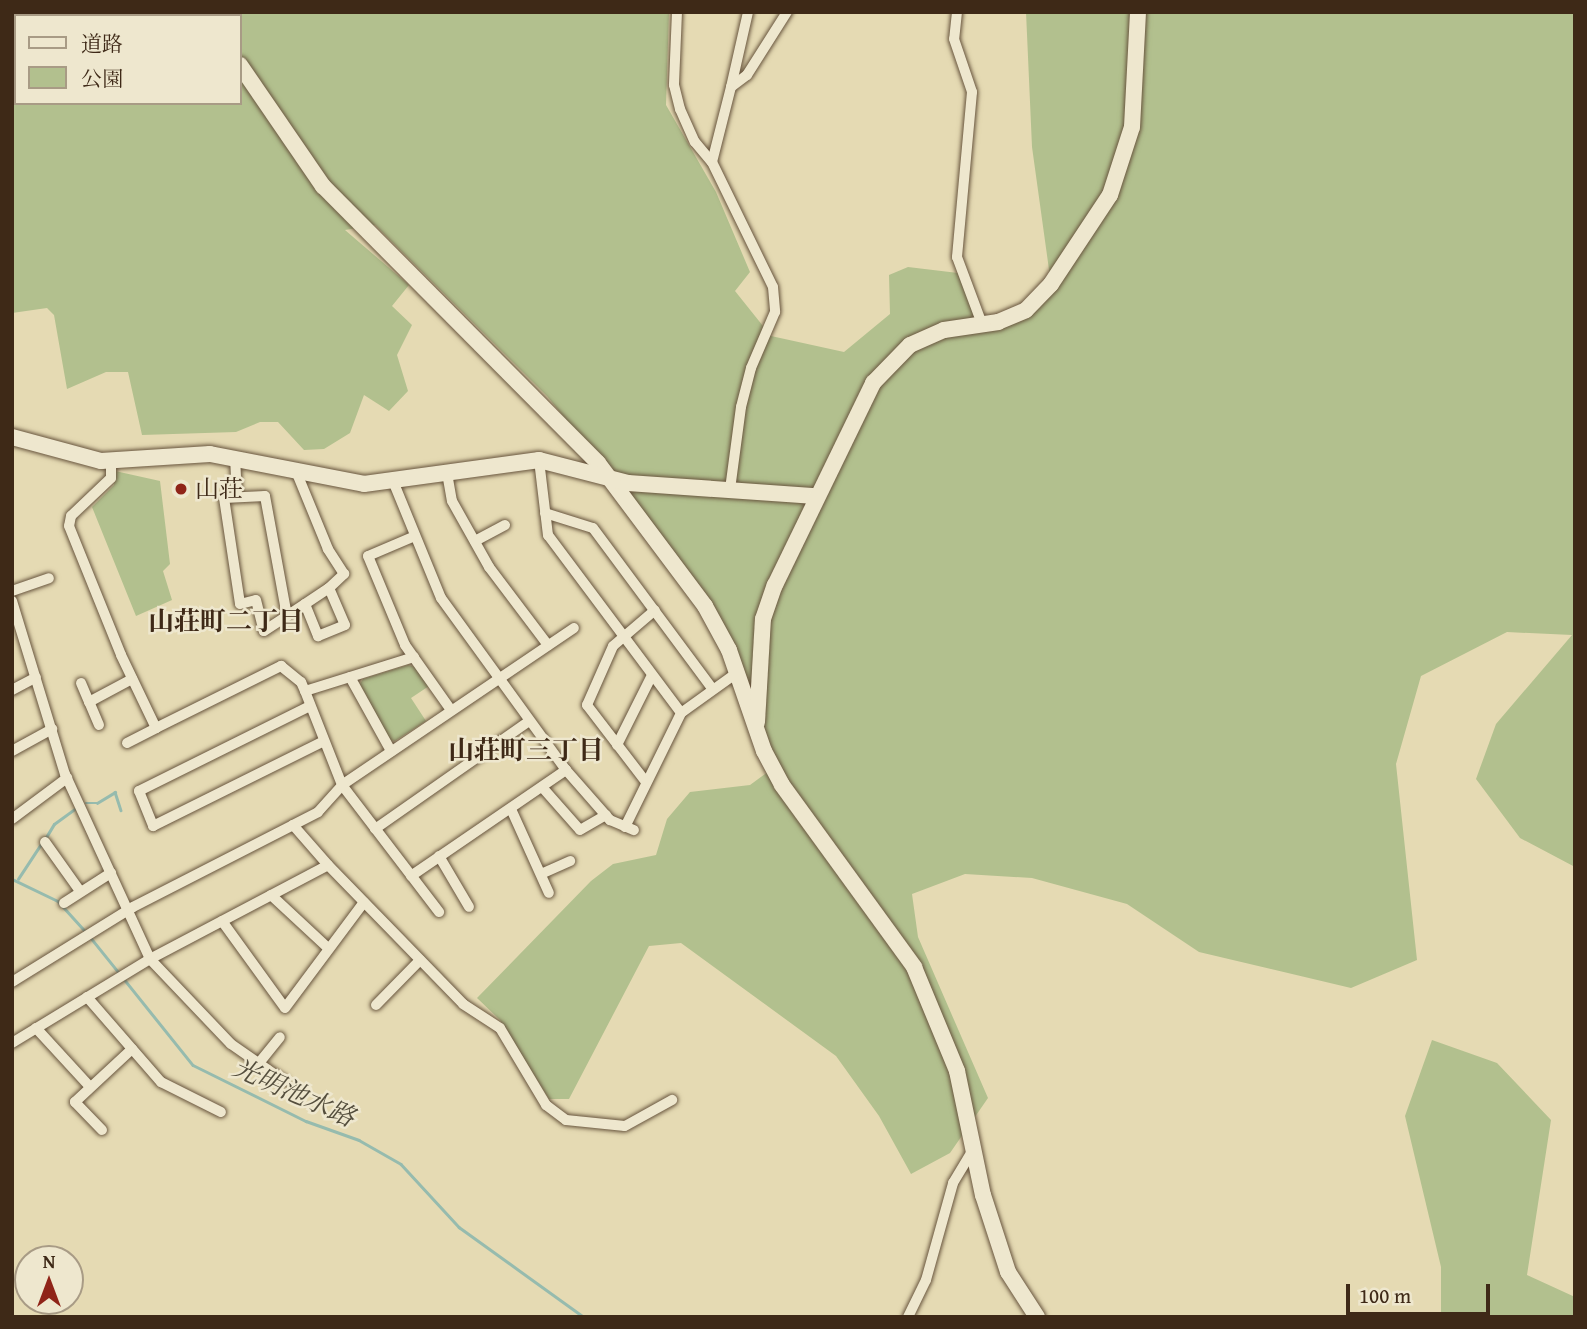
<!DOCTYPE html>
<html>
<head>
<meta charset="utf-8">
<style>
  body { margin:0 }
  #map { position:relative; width:1587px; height:1329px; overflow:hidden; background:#e5dab3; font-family:"Gentium Book Plus","Noto Serif JP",serif }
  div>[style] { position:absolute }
  .green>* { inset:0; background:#b2c08e }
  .stream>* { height:2.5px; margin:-1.25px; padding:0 1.25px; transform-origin:1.25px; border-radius:1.25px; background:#96bbae }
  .roads { filter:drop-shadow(0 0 2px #68553e) drop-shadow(0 0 2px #68553e) }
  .street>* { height:10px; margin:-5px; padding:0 5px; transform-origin:5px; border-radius:5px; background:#eee7ce }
  .secondary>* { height:16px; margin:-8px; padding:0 8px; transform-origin:8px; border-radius:8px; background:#eee7ce }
  .dots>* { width:19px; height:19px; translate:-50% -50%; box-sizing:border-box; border:4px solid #eee7ce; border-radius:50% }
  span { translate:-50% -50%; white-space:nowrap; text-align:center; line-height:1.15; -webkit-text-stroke:5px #eee7ce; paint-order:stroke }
  .poi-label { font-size:24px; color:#3e2917 }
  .left { translate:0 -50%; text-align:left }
  .neighbourhood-label { font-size:26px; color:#3e2917; font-weight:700 }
  .water-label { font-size:26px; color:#544e3d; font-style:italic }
  .frame { position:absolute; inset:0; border:14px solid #3e2917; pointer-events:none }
  .legend { position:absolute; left:14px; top:14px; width:228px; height:91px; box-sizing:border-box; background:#eee7ce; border:2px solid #a89b85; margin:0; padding:9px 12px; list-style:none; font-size:21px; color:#3e2917 }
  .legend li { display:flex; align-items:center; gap:14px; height:35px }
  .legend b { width:35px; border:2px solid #a89b85 }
  .north { position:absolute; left:14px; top:1245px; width:70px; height:70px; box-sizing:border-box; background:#eee7ce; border:2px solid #a89b85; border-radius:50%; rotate:0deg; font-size:19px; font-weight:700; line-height:28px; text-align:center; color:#3e2917 }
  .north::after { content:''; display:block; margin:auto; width:24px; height:32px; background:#8f2418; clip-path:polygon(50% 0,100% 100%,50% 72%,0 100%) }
  .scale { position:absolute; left:1346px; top:1284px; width:144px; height:32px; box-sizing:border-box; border:4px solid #3e2917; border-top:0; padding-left:9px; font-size:21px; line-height:24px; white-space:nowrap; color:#3e2917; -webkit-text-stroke:5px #eee7ce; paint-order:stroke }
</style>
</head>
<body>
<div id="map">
  <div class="green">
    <div style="clip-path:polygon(evenodd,12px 12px,669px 12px,666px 105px,716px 192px,750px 272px,735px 291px,771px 336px,844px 352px,890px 314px,889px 275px,908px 267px,958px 273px,978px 324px,998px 322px,1051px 284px,1032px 147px,1026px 12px,1575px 12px,1575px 867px,1520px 838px,1476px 779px,1496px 724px,1572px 635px,1507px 632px,1421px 676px,1396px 764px,1417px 960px,1351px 988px,1199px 952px,1127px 904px,1032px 878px,965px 874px,912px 894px,918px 937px,988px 1098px,950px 1153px,911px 1174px,879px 1116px,836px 1056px,681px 943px,649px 946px,569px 1099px,549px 1099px,500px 1020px,477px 998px,591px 881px,613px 864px,656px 855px,667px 819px,690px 792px,750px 785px,776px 766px,746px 684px,637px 508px,547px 396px,375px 225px,345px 230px,409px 285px,392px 306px,412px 325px,397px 355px,408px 391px,389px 411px,364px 395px,350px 433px,324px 449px,304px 450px,278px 422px,260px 422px,236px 432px,142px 435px,128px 372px,106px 372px,67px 389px,54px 315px,47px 308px,12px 313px,12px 12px,16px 16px,240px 16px,240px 103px,16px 103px,16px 16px)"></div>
    <div style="clip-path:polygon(115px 471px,160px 481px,170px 564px,163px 571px,172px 600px,136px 616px,92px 507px,114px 485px)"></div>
    <div style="clip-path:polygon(408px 665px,415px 667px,429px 686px,411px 698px,426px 721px,395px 741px,390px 740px,360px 684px,363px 679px)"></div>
    <div style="clip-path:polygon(1432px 1040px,1497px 1063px,1551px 1120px,1527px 1275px,1575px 1297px,1575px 1317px,1441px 1317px,1441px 1267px,1405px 1116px)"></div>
  </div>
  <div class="stream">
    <div style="left:86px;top:803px;width:11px"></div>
    <div style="left:97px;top:803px;width:21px;rotate:-31deg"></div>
    <div style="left:115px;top:792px;width:19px;rotate:72deg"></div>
    <div style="left:45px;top:839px;width:17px;rotate:-59deg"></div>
    <div style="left:54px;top:824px;width:29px;rotate:-36deg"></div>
    <div style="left:12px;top:879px;width:51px;rotate:25.6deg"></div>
    <div style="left:58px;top:901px;width:43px;rotate:47.8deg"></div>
    <div style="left:18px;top:879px;width:42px;rotate:-56.7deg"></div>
    <div style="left:91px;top:938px;width:46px;rotate:51.1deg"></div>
    <div style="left:124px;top:979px;width:110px;rotate:51.3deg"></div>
    <div style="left:193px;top:1065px;width:126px;rotate:26.4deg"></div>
    <div style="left:306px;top:1121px;width:56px;rotate:19.7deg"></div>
    <div style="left:359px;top:1140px;width:48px;rotate:29.7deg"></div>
    <div style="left:401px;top:1164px;width:86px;rotate:47.4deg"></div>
    <div style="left:459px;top:1227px;width:154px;rotate:35.8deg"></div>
  </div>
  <div class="roads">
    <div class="street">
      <div style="left:677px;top:12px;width:73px;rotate:92.4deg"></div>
      <div style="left:674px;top:85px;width:25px;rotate:76deg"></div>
      <div style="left:680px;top:109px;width:36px;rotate:66deg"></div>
      <div style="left:695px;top:142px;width:26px;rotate:50deg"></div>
      <div style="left:712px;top:162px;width:139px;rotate:64deg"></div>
      <div style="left:773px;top:287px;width:25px;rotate:85deg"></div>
      <div style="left:775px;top:312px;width:61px;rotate:113.2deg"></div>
      <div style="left:751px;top:368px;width:40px;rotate:104.4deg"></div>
      <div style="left:741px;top:407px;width:83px;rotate:97.6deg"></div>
      <div style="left:957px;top:12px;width:27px;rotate:96deg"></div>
      <div style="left:954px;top:39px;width:56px;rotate:71.2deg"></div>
      <div style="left:972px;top:92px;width:166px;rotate:95.2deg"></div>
      <div style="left:957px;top:257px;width:72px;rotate:69.5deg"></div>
      <div style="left:731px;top:87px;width:77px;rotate:-77.2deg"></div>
      <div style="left:712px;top:162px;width:77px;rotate:-75.8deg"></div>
      <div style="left:731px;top:87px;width:20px;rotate:-37deg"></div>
      <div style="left:747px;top:75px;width:75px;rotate:-57.6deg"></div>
      <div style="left:235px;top:457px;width:40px;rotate:87.1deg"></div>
      <div style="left:539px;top:460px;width:76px;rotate:83.2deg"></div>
      <div style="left:548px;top:535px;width:222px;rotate:53.2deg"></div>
      <div style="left:681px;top:713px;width:70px;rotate:-35.7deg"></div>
      <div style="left:111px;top:462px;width:16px;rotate:90deg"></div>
      <div style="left:111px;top:478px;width:55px;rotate:136.5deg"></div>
      <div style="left:71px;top:516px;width:10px;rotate:101deg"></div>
      <div style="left:69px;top:526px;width:139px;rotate:68deg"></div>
      <div style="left:121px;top:655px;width:81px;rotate:64.4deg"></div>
      <div style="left:156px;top:728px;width:140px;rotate:-26.4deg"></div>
      <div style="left:281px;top:666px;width:26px;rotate:39deg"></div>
      <div style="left:301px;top:682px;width:10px;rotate:66deg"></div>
      <div style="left:447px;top:473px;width:28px;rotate:80deg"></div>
      <div style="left:452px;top:501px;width:76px;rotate:60.7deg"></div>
      <div style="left:489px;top:567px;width:98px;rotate:52.9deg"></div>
      <div style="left:393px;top:481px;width:126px;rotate:67.7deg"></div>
      <div style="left:441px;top:598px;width:213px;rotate:54deg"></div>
      <div style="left:566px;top:770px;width:67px;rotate:48.7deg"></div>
      <div style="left:610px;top:820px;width:26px;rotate:23deg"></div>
      <div style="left:545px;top:513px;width:50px;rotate:17.4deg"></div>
      <div style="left:593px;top:528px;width:199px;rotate:53.4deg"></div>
      <div style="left:415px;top:536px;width:51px;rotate:156.9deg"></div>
      <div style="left:368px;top:556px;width:96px;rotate:67.4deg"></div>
      <div style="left:405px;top:645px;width:80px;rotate:54.7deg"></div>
      <div style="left:475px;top:541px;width:34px;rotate:-28deg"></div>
      <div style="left:12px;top:591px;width:39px;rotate:-19deg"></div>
      <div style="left:12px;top:601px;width:181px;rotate:73deg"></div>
      <div style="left:65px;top:774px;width:204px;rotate:65.3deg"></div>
      <div style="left:150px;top:959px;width:201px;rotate:-27.8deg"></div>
      <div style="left:328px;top:865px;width:194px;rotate:45.8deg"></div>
      <div style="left:463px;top:1004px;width:44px;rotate:33deg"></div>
      <div style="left:500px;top:1028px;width:90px;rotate:59.1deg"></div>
      <div style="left:546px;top:1105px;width:25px;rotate:37deg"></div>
      <div style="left:566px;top:1120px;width:59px;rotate:5.8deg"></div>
      <div style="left:625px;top:1126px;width:54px;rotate:-29deg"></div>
      <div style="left:305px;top:604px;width:35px;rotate:68deg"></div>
      <div style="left:318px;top:636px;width:29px;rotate:-22deg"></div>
      <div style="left:345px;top:625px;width:40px;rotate:-113.4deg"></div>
      <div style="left:287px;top:616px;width:122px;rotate:-100.4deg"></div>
      <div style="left:265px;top:496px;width:41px;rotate:177.2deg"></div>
      <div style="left:224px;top:498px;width:107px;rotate:81.4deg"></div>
      <div style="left:240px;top:604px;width:16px;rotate:-14deg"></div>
      <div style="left:256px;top:600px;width:32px;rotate:76deg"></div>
      <div style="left:264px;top:631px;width:27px;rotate:-33deg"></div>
      <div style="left:287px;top:616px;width:50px;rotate:-33.7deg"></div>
      <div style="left:329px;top:588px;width:21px;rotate:-43deg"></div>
      <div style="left:344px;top:574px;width:30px;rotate:-123deg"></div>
      <div style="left:328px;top:549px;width:84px;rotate:-112.3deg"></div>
      <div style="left:414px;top:657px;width:114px;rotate:162.7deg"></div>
      <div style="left:305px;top:691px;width:101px;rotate:68.5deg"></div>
      <div style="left:342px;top:785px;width:160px;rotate:52.6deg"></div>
      <div style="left:350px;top:677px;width:85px;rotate:61deg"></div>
      <div style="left:81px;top:683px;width:21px;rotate:67deg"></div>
      <div style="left:12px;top:690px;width:27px;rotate:-28deg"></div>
      <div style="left:310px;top:706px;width:191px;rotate:153.6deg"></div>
      <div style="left:139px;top:791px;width:38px;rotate:68deg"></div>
      <div style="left:153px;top:826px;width:191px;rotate:-26.4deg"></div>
      <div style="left:99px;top:725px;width:25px;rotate:-113deg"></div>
      <div style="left:89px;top:702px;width:49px;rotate:-28.1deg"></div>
      <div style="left:127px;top:743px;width:33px;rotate:-27deg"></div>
      <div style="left:617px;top:745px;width:78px;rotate:-63.4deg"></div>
      <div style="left:12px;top:751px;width:46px;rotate:-28.8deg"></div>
      <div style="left:646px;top:782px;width:97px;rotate:-127.5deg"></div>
      <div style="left:587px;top:705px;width:64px;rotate:-66.2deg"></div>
      <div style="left:613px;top:646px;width:55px;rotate:-40.6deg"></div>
      <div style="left:542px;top:787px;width:57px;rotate:48.5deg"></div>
      <div style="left:580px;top:830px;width:30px;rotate:-30deg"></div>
      <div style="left:511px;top:809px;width:92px;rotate:65.7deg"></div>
      <div style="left:12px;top:819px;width:69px;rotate:-36.7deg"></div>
      <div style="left:293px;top:825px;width:28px;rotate:-27deg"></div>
      <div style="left:318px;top:812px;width:36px;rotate:-48deg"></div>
      <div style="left:342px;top:785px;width:280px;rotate:-34.1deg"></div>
      <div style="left:625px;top:827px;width:127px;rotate:-63.8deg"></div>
      <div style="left:375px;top:829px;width:187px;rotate:-35deg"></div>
      <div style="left:45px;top:842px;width:60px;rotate:54.5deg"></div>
      <div style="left:439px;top:856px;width:59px;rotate:59.5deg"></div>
      <div style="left:541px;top:874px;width:32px;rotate:-24deg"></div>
      <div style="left:411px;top:876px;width:188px;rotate:-34.4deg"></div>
      <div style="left:271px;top:895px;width:78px;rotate:42.9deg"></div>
      <div style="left:64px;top:903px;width:56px;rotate:-32.6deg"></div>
      <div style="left:222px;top:921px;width:107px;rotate:54.1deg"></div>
      <div style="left:285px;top:1008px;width:132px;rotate:-53.3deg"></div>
      <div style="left:12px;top:982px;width:142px;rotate:-31.8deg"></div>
      <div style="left:133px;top:907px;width:180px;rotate:-27.1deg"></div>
      <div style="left:293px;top:825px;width:53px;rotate:48.8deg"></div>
      <div style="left:87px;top:997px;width:113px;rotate:49deg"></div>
      <div style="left:161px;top:1082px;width:67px;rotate:26.6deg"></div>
      <div style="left:376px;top:1005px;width:63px;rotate:-45.6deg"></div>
      <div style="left:36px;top:1028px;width:80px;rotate:47.5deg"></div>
      <div style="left:12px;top:1043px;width:162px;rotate:-31.3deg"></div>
      <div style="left:150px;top:959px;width:117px;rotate:46.4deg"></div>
      <div style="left:231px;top:1044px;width:65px;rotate:34.9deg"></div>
      <div style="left:259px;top:1063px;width:33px;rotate:-51deg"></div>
      <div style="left:102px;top:1130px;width:39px;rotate:-134deg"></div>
      <div style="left:75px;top:1102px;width:78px;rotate:-42.9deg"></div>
      <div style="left:908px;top:1317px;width:41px;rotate:-64.1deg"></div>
      <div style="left:926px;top:1280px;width:101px;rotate:-74.4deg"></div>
      <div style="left:953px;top:1183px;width:39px;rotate:-59deg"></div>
    </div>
    <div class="secondary">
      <div style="left:197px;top:12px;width:5px;rotate:53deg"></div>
      <div style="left:240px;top:65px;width:147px;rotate:55.6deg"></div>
      <div style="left:323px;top:186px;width:390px;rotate:45.2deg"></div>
      <div style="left:598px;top:463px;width:179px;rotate:53.2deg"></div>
      <div style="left:705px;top:606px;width:50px;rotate:61.4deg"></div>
      <div style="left:729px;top:650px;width:107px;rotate:70.9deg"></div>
      <div style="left:764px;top:751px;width:38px;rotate:62deg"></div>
      <div style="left:782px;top:785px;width:225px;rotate:54deg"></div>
      <div style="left:914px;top:967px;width:113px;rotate:67.5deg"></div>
      <div style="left:957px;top:1071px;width:127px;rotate:78.2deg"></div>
      <div style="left:983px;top:1195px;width:81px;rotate:72deg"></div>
      <div style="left:1008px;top:1272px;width:54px;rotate:57.2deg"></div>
      <div style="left:12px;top:437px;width:92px;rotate:15.1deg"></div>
      <div style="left:101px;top:461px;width:109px;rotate:-3.7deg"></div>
      <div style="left:210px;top:454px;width:157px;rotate:11deg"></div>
      <div style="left:364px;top:484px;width:177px;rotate:-7.8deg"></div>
      <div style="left:539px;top:460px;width:92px;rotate:14.5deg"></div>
      <div style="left:628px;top:483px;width:188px;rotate:4deg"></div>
      <div style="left:757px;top:722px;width:103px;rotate:-86.7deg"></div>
      <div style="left:763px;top:619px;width:36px;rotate:-71deg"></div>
      <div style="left:775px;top:585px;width:225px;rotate:-64.1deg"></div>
      <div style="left:873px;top:383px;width:53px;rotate:-45.8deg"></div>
      <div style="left:910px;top:345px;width:37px;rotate:-24deg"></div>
      <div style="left:944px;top:330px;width:55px;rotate:-8.4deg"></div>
      <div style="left:998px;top:322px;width:30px;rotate:-23deg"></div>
      <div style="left:1026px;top:310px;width:36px;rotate:-46deg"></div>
      <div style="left:1051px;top:284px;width:107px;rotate:-56.5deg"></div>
      <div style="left:1110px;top:195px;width:71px;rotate:-72.1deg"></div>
      <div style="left:1132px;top:127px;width:115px;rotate:-87deg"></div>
    </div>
  </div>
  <div class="dots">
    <div style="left:181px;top:489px;background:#8f2418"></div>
  </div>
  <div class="poi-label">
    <span class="left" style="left:195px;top:489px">山荘</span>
  </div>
  <div class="neighbourhood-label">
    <span style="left:226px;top:621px">山荘町二丁目</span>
    <span style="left:526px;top:750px">山荘町三丁目</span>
  </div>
  <div class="water-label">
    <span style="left:294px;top:1092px;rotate:24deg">光明池水路</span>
  </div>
  <div class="frame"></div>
  <ul class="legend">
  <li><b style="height:9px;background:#eee7ce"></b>道路</li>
  <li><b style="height:19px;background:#b2c08e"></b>公園</li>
  </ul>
  <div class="north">N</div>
  <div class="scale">100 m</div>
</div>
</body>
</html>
